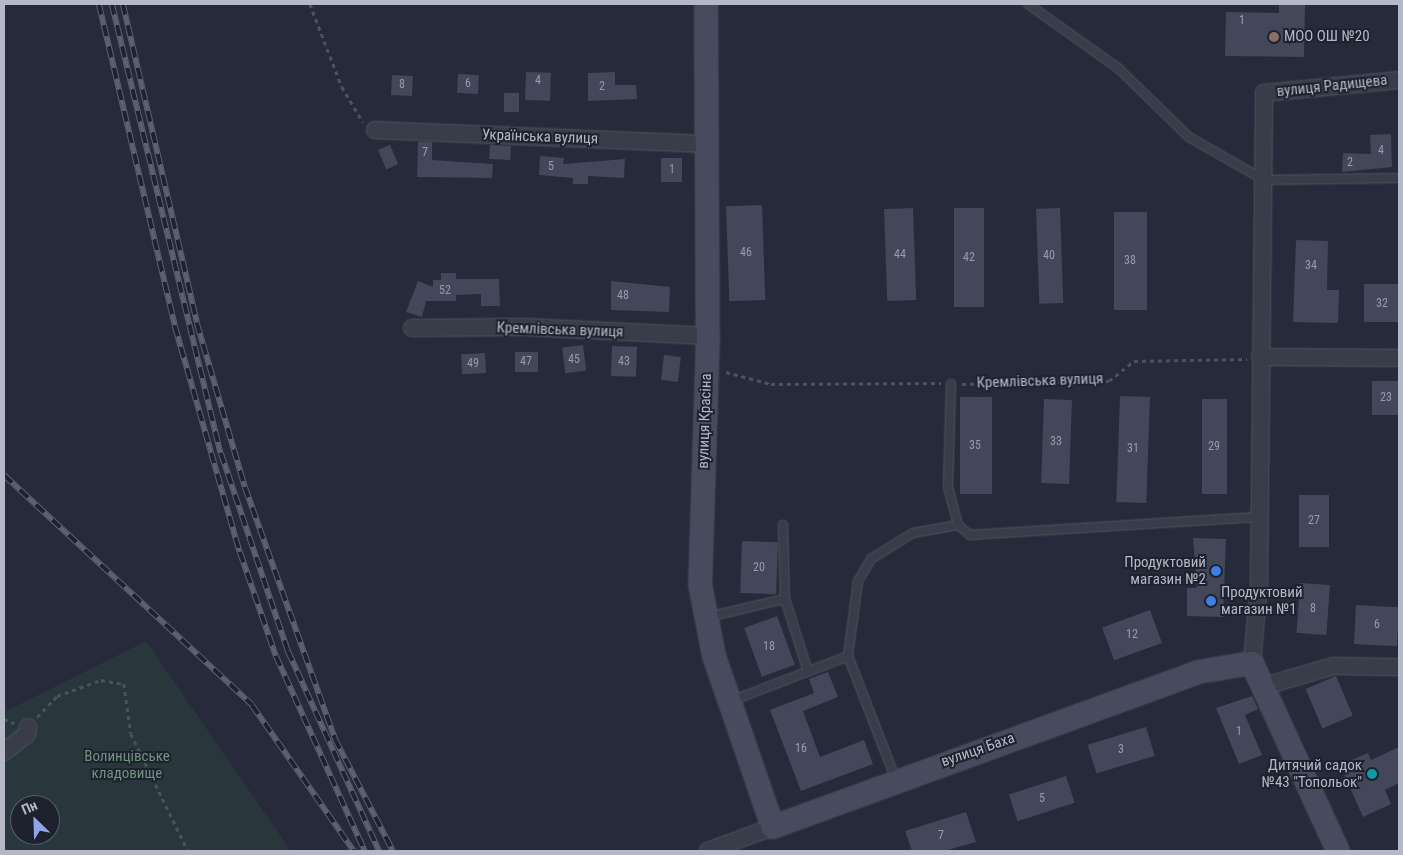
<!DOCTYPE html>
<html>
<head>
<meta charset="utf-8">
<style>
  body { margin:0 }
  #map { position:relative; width:1403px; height:855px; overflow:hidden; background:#262a3a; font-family:"Roboto Condensed",sans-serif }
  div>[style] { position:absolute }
  .green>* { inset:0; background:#29373c }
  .building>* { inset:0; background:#424859; transform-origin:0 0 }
  .path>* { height:2.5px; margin-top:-1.25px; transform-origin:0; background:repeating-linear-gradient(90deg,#47545a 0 4px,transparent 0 8px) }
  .roads { filter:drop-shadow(0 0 1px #515562) drop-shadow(0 0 1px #515562) }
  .lane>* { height:8px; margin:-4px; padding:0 4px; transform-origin:4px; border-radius:4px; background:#393d4a }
  .street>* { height:16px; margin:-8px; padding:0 8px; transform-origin:8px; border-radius:8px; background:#393d4a }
  .secondary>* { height:22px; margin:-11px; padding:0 11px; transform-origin:11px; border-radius:11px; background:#484b5d }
  .rail>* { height:5.5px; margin-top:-2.75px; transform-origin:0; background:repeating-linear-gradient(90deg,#1e222f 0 11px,#5c6071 0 22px); box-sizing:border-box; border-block:1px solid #5c6071 }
  .dots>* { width:14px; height:14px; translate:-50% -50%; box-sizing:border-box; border:2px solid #1e222f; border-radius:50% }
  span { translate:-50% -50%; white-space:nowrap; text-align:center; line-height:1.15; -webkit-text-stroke:4px #1e222f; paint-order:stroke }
  .number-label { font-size:12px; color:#989cab }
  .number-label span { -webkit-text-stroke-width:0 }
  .poi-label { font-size:15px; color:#b5b8c6 }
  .left { translate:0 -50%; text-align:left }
  .right { translate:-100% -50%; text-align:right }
  .street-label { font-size:15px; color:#b5b8c6 }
  .park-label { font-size:15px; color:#6e947e }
  .frame { position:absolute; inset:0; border:5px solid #b5b8c6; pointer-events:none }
  .north { position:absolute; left:10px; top:795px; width:50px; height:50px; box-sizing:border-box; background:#1e222f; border:1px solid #5a5e6b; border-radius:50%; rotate:336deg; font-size:14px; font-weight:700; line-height:20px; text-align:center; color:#b5b8c6 }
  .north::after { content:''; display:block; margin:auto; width:18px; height:22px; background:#93a4ed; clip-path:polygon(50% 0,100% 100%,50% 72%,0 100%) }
</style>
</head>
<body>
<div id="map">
  <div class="green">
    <div style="clip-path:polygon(evenodd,146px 641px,291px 851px,4px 851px,4px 712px,146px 641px,20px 805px,50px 805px,50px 835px,20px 835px,20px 805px)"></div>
  </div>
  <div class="building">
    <div style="clip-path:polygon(1279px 4px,1305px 4px,1304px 57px,1225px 56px,1226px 12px,1279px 13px)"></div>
    <div style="left:526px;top:72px;width:25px;height:28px;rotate:2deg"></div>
    <div style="clip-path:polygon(615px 72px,615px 85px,636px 85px,637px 99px,588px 101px,588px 73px)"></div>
    <div style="left:458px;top:74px;width:21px;height:19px;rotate:3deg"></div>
    <div style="left:392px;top:75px;width:21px;height:20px;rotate:3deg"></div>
    <div style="left:504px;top:93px;width:15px;height:19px"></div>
    <div style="clip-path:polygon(1391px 134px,1392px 167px,1342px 172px,1343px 153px,1371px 154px,1370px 135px)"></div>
    <div style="clip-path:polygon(418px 142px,432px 142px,432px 160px,493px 164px,492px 178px,417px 177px)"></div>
    <div style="left:390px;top:145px;width:21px;height:13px;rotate:67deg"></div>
    <div style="left:490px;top:145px;width:21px;height:14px;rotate:3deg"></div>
    <div style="clip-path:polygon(540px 156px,564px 158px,563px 164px,625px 159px,624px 178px,588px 176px,588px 184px,573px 184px,573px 178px,539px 175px)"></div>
    <div style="left:682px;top:158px;width:24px;height:21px;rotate:90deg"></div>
    <div style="left:762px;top:205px;width:95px;height:36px;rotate:88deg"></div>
    <div style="left:913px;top:208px;width:92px;height:29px;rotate:88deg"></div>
    <div style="left:984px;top:208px;width:99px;height:30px;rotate:90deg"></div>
    <div style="left:1060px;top:208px;width:95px;height:24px;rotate:88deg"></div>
    <div style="left:1114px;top:212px;width:33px;height:98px"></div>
    <div style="clip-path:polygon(1296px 240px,1328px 241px,1327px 290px,1339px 290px,1338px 323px,1293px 322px)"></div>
    <div style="clip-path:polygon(441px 273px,456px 273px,456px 279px,499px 279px,500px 306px,481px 306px,481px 294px,456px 295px,456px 301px,426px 301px,422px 317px,406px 312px,418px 281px,433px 287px,433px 280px,441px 280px)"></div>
    <div style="clip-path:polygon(611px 281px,670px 287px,669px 312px,611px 310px)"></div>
    <div style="left:1399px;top:284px;width:38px;height:35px;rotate:90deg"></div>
    <div style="left:583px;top:345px;width:26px;height:21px;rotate:83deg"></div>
    <div style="left:612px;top:346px;width:25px;height:30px;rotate:2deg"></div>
    <div style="left:515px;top:352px;width:23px;height:20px"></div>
    <div style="left:485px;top:353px;width:20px;height:24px;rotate:87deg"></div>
    <div style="left:664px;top:355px;width:17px;height:25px;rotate:7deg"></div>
    <div style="left:1372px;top:381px;width:27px;height:34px"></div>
    <div style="left:1120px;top:396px;width:30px;height:106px;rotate:2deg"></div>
    <div style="left:960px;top:397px;width:32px;height:97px"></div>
    <div style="left:1044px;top:399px;width:28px;height:84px;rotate:2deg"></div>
    <div style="left:1202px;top:399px;width:25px;height:95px"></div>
    <div style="left:1299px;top:495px;width:30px;height:52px"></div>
    <div style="clip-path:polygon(1193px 538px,1226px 539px,1223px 617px,1187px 616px,1187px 588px,1197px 588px)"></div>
    <div style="left:742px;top:541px;width:36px;height:52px;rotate:2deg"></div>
    <div style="left:1300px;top:583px;width:30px;height:50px;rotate:4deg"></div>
    <div style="left:1356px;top:605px;width:43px;height:39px;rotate:3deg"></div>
    <div style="left:1150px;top:610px;width:35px;height:51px;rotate:70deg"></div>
    <div style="left:777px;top:616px;width:52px;height:35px;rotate:70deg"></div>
    <div style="clip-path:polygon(828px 672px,838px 697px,803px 711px,820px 757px,864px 740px,873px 764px,801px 791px,770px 710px,814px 693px,809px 679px)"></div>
    <div style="left:1336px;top:676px;width:43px;height:33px;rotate:67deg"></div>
    <div style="clip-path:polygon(1252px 696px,1258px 709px,1245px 715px,1262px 755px,1239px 764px,1216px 708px)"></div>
    <div style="left:1146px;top:727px;width:30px;height:61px;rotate:73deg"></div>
    <div style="clip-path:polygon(1399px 747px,1399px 783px,1385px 790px,1391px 804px,1363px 817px,1340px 765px,1368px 753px,1371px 760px)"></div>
    <div style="left:1066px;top:776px;width:28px;height:60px;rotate:72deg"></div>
    <div style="clip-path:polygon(966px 812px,976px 842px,944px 851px,912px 851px,905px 831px)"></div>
  </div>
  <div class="path">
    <div style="left:310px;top:4px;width:89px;rotate:68.9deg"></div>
    <div style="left:342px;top:87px;width:41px;rotate:59deg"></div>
    <div style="left:726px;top:372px;width:47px;rotate:14.9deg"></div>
    <div style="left:771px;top:384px;width:170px;rotate:-0.3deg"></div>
    <div style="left:962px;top:384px;width:147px;rotate:-1.2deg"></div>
    <div style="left:1109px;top:381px;width:32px;rotate:-39deg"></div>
    <div style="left:1134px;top:361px;width:113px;rotate:-1deg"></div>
    <div style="left:37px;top:717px;width:29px;rotate:-46deg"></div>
    <div style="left:57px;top:696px;width:47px;rotate:-20deg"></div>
    <div style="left:101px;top:680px;width:23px;rotate:10deg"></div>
    <div style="left:124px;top:684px;width:50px;rotate:82deg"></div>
    <div style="left:131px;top:734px;width:130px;rotate:64deg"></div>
    <div style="left:4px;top:719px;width:11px;rotate:22deg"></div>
  </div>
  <div class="roads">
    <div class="lane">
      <div style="left:1028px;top:4px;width:112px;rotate:35.5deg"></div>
      <div style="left:1119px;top:69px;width:98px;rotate:44.2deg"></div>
      <div style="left:1189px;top:137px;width:86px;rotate:29.8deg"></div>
      <div style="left:1264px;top:180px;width:135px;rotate:-0.8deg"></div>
      <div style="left:951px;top:384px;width:103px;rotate:91.7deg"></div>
      <div style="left:948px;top:487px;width:39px;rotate:75deg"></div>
      <div style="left:958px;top:525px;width:16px;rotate:40deg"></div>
      <div style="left:970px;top:535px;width:291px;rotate:-3.6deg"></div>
      <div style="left:783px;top:525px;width:74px;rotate:88.5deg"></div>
      <div style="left:708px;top:617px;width:79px;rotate:-13.2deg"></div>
      <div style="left:785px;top:599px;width:76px;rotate:72.3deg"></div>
      <div style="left:848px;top:656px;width:76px;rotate:-82.4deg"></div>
      <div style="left:858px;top:581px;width:26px;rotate:-59deg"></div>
      <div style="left:871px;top:559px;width:49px;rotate:-31.8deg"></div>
      <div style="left:913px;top:533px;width:46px;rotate:-10.1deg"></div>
      <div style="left:731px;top:701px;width:125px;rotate:-21deg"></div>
      <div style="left:848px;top:656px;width:133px;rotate:68.8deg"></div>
    </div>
    <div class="street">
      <div style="left:375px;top:130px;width:330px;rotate:2.4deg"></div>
      <div style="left:412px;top:328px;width:113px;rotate:-0.5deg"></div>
      <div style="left:525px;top:327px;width:183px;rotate:2.8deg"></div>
      <div style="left:1260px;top:357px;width:139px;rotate:0.4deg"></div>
      <div style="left:1252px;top:663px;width:80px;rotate:-85deg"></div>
      <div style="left:1259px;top:583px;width:490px;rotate:-89.4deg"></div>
      <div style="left:1264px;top:93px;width:136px;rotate:-5.5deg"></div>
      <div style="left:1265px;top:686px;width:71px;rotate:-16.4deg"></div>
      <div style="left:1333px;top:666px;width:66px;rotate:0.9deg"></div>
      <div style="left:4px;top:752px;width:29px;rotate:-38deg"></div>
      <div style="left:27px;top:734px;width:7px;rotate:-82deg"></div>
      <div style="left:708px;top:851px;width:69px;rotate:-20.3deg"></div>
    </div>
    <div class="secondary">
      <div style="left:706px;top:4px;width:332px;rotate:89.7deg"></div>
      <div style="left:708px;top:336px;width:248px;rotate:91.8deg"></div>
      <div style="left:700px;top:584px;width:73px;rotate:79deg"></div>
      <div style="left:714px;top:656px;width:181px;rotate:71deg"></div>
      <div style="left:773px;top:827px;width:452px;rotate:-20deg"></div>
      <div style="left:1198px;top:672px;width:55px;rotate:-9.5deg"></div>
      <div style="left:1252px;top:663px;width:207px;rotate:65.4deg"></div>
    </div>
  </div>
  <div class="rail">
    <div style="left:99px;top:4px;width:331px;rotate:76.7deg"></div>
    <div style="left:175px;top:326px;width:235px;rotate:74deg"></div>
    <div style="left:240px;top:552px;width:110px;rotate:70.9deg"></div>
    <div style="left:276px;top:656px;width:214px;rotate:65.5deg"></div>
    <div style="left:112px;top:4px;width:462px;rotate:76.4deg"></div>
    <div style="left:221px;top:453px;width:209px;rotate:71.3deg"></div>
    <div style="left:288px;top:651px;width:220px;rotate:65.5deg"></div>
    <div style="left:123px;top:4px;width:327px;rotate:76.9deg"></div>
    <div style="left:197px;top:323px;width:171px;rotate:73.7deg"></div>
    <div style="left:245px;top:487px;width:268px;rotate:70.3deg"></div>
    <div style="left:335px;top:739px;width:126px;rotate:62.6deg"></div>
    <div style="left:4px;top:475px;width:338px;rotate:42.8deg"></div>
    <div style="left:252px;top:705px;width:178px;rotate:55.1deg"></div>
  </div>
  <div class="dots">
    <div style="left:1274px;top:37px;background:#8d6e63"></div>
    <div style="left:1216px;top:571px;background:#3f7fe0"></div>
    <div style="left:1211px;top:601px;background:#3f7fe0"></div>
    <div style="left:1372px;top:774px;background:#0f9aa8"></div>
  </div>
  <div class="number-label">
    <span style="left:1242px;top:21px">1</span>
    <span style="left:538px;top:81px">4</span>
    <span style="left:468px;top:84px">6</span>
    <span style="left:402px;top:85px">8</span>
    <span style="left:602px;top:87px">2</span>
    <span style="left:1381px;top:151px">4</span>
    <span style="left:425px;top:153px">7</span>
    <span style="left:1350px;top:163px">2</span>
    <span style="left:551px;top:167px">5</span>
    <span style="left:672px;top:170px">1</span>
    <span style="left:746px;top:253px">46</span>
    <span style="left:900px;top:255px">44</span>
    <span style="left:1049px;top:256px">40</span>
    <span style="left:969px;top:258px">42</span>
    <span style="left:1130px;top:261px">38</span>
    <span style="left:1311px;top:266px">34</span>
    <span style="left:445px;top:291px">52</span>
    <span style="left:623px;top:296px">48</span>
    <span style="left:1382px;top:304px">32</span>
    <span style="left:574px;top:360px">45</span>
    <span style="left:526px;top:362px">47</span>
    <span style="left:624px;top:362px">43</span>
    <span style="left:473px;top:364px">49</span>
    <span style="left:1386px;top:398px">23</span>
    <span style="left:1056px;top:442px">33</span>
    <span style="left:975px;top:446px">35</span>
    <span style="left:1214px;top:447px">29</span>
    <span style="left:1133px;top:449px">31</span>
    <span style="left:1314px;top:521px">27</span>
    <span style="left:759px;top:568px">20</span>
    <span style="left:1313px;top:609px">8</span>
    <span style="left:1377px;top:625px">6</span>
    <span style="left:1132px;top:635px">12</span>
    <span style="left:769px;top:647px">18</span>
    <span style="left:1239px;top:732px">1</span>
    <span style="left:801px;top:749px">16</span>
    <span style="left:1121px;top:750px">3</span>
    <span style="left:1042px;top:799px">5</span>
    <span style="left:941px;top:836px">7</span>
  </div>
  <div class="poi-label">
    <span class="left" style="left:1284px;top:37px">МОО ОШ №20</span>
    <span class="right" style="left:1206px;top:571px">Продуктовий<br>магазин №2</span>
    <span class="left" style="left:1221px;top:601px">Продуктовий<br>магазин №1</span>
    <span class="right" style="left:1362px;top:774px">Дитячий садок<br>№43 "Топольок"</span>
  </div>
  <div class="street-label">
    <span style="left:1332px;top:86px;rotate:-6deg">вулиця Радищева</span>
    <span style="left:540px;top:137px;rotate:2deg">Українська вулиця</span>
    <span style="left:560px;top:330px;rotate:2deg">Кремлівська вулиця</span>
    <span style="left:1040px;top:381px;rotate:-2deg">Кремлівська вулиця</span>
    <span style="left:705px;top:421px;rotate:-88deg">вулиця Красіна</span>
    <span style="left:978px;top:750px;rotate:-19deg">вулиця Баха</span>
  </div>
  <div class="park-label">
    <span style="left:127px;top:765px">Волинцівське<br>кладовище</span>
  </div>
  <div class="frame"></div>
  <div class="north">Пн</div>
</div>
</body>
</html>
